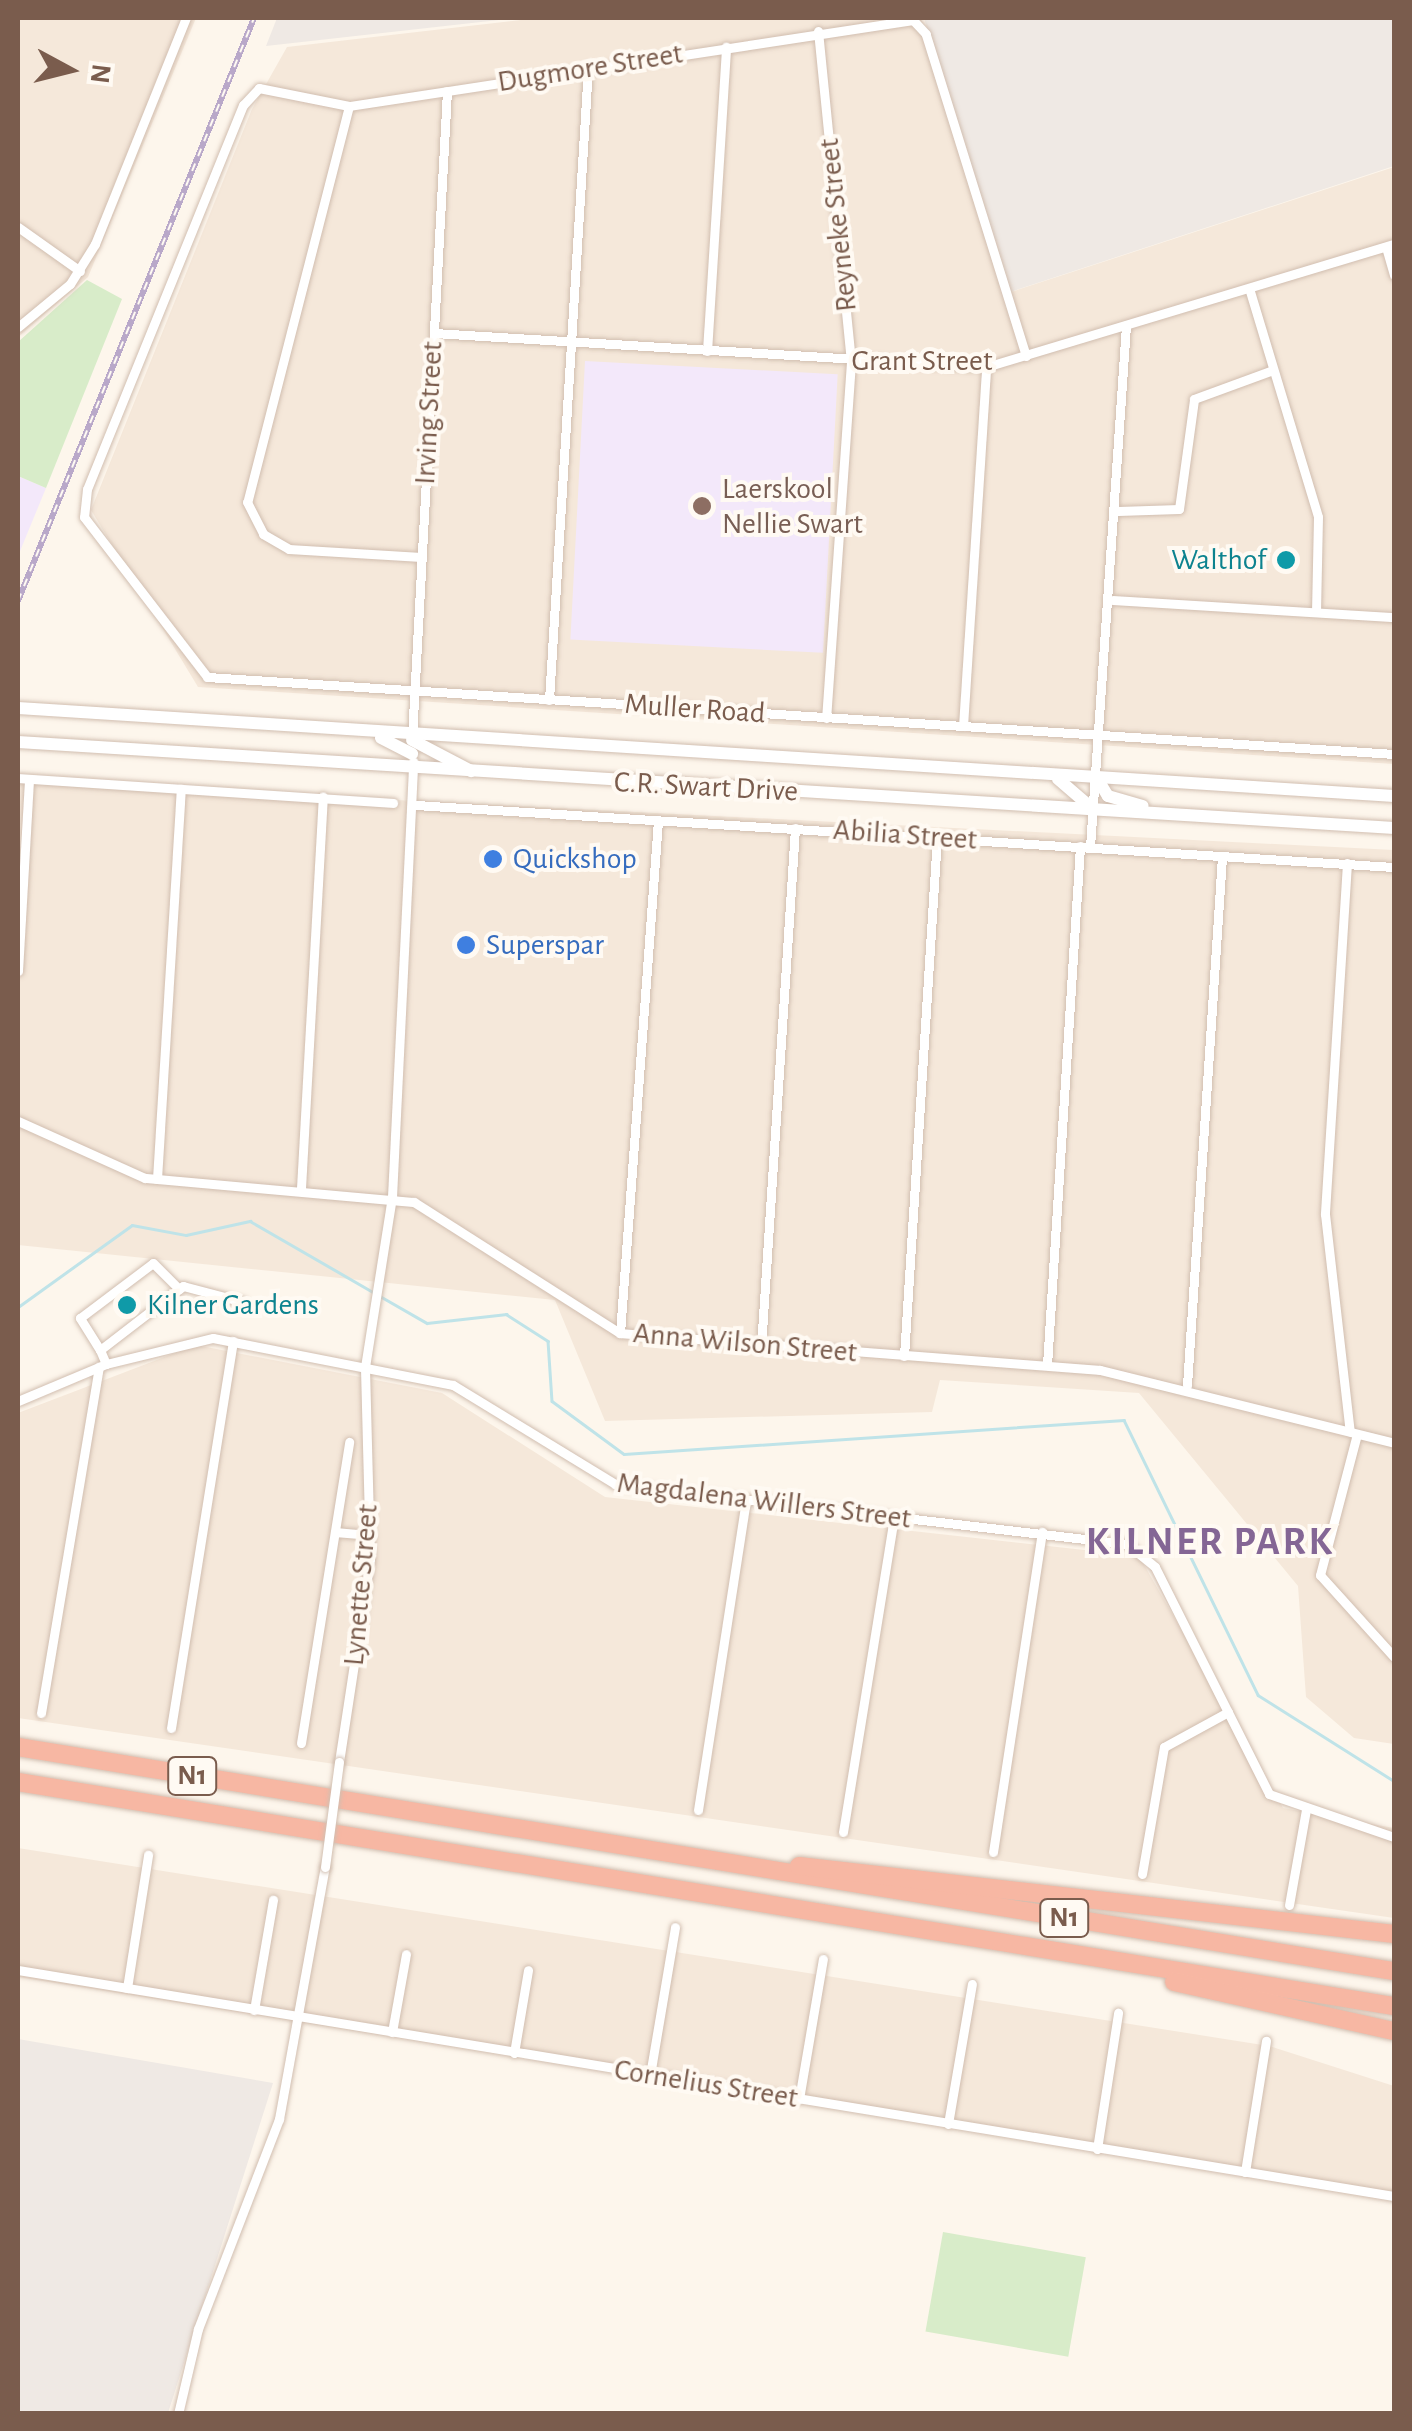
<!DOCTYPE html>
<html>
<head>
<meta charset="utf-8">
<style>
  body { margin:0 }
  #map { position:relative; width:1412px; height:2431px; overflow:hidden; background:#fdf6ec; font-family:"Alegreya Sans",sans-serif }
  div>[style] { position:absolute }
  .residential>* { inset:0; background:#f5e8da }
  .industrial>* { inset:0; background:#efe9e4 }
  .education>* { inset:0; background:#f3e8fa; transform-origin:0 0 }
  .green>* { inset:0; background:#d8ecc9; transform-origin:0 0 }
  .stream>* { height:2.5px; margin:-1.25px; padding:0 1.25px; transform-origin:1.25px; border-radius:1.25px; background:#bfe3e8 }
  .roads { filter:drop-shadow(0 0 2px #d1beb0) drop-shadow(0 0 2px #d1beb0) }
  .street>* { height:9px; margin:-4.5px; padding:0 4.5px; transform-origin:4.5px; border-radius:4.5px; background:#fff }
  .secondary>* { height:12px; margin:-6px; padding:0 6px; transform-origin:6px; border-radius:6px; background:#fff }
  .highway>* { height:18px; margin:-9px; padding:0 9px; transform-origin:9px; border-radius:9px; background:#f7b7a3 }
  .rail>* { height:6px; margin-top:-3px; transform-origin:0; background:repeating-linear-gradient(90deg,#fffaf3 0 8px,#b9a8c9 0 16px); box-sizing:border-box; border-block:2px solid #b9a8c9 }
  .bridges { filter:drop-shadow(0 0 2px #d1beb0) drop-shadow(0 0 2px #d1beb0) }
  .street-bridge>* { height:9px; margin:-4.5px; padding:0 4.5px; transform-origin:4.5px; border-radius:4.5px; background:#fff }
  .dots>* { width:28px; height:28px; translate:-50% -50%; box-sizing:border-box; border:5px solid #fffaf3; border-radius:50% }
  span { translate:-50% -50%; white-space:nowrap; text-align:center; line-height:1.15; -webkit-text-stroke:8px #fffaf3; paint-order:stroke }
  .shield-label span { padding:2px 8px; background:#fffaf3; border:2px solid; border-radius:8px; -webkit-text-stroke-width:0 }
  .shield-label { font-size:28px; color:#7a5c4d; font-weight:700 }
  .street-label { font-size:30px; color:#7a5c4d }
  .education-label { font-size:30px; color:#785e54 }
  .left { translate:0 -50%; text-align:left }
  .culture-label { font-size:30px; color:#0d838f }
  .right { translate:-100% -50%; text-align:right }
  .shop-label { font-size:30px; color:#366cbe }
  .district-label { font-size:40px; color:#846695; font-weight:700; letter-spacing:2.5px }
  .frame { position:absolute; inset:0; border:20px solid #7a5c4d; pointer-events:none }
  .north { position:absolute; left:20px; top:20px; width:100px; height:100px; -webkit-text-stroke:8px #fffaf3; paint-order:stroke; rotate:97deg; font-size:28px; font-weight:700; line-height:40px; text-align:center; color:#7a5c4d }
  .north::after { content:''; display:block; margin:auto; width:35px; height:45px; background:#7a5c4d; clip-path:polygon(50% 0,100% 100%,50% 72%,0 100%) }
</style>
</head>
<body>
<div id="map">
  <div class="residential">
    <div style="clip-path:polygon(18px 18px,196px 18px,88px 277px,18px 337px)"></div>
    <div style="clip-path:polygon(538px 18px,921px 18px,1011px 292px,1394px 167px,1394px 764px,198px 687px,91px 510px,252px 109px,287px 47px)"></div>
    <div style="clip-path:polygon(18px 781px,1394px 850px,1394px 1744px,1354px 1738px,1306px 1697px,1298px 1586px,1139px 1393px,940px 1380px,932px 1412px,605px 1421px,555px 1300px,18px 1245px)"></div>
    <div style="clip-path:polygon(196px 1345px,442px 1393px,605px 1497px,1139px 1556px,1283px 1808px,1394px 1828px,1394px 1918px,18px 1718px,18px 1413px)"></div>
    <div style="clip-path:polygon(18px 1848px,1269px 2046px,1394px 2086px,1394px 2197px,18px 1977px)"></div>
  </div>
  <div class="industrial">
    <div style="clip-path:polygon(277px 18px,517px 18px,266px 46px)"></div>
    <div style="clip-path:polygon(924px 18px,1394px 18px,1394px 166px,1010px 292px)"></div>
    <div style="clip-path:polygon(18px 2039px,273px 2083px,168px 2413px,18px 2413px)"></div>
  </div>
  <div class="education">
    <div style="left:585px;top:361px;width:253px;height:279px;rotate:3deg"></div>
    <div style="clip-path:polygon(18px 476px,46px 488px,18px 556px)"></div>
  </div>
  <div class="green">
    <div style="clip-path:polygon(87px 280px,122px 299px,46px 488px,18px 476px,18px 342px)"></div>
    <div style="left:943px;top:2232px;width:145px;height:101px;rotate:10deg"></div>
  </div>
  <div class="stream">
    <div style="left:380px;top:1296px;width:54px;rotate:29.9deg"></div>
    <div style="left:427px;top:1323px;width:80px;rotate:-6.5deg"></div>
    <div style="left:506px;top:1314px;width:50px;rotate:32.7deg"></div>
    <div style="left:548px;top:1341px;width:60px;rotate:86.2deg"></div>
    <div style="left:552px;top:1401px;width:89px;rotate:36.4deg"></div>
    <div style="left:624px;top:1454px;width:501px;rotate:-3.89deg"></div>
    <div style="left:1124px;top:1420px;width:306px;rotate:64deg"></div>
    <div style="left:1258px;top:1695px;width:161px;rotate:32.3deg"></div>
    <div style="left:18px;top:1307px;width:140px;rotate:-35.7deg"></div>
    <div style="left:132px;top:1225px;width:55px;rotate:10.5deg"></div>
    <div style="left:186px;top:1235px;width:66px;rotate:-12.3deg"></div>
    <div style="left:250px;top:1221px;width:142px;rotate:30deg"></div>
  </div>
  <div class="roads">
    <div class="street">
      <div style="left:818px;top:31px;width:333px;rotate:84.3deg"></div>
      <div style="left:851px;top:362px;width:357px;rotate:94deg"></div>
      <div style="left:349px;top:106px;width:409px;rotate:104.4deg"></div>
      <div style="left:247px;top:502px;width:36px;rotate:63deg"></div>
      <div style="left:263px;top:534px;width:30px;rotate:30deg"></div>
      <div style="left:289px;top:549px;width:132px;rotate:3.5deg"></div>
      <div style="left:18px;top:227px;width:76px;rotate:35.4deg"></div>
      <div style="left:1386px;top:247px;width:29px;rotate:74deg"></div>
      <div style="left:1249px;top:288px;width:239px;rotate:73.2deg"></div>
      <div style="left:1318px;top:517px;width:95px;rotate:91.2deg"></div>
      <div style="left:18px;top:327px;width:67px;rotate:-39.6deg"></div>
      <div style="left:70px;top:284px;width:47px;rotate:-58deg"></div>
      <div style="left:95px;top:244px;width:244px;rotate:-68.1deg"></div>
      <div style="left:434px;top:333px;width:553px;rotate:3.52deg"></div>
      <div style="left:986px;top:367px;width:426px;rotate:-16.8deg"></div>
      <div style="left:707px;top:351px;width:305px;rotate:-86.4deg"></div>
      <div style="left:1026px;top:356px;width:337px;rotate:-107.3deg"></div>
      <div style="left:926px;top:34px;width:19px;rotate:-133deg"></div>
      <div style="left:913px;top:20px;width:571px;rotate:171.33deg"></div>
      <div style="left:349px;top:106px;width:92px;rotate:-168.7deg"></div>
      <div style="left:259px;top:88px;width:23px;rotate:133deg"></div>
      <div style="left:243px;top:105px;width:414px;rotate:112.1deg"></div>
      <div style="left:87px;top:489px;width:28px;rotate:96deg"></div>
      <div style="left:84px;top:517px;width:202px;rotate:52.4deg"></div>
      <div style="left:207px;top:677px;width:1189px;rotate:3.71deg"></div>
      <div style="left:1118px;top:511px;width:61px;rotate:-1.9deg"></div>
      <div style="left:1179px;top:509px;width:111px;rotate:-82.2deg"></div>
      <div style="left:1194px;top:399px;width:84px;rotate:-20.2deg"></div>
      <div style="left:1113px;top:600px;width:282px;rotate:3.5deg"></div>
      <div style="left:549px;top:700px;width:633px;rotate:-86.47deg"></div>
      <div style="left:963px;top:726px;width:360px;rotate:-86.3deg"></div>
      <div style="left:412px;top:737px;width:647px;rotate:-86.9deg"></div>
      <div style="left:18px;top:778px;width:376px;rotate:3.8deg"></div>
      <div style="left:416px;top:805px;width:980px;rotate:3.63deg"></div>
      <div style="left:1090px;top:847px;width:522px;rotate:-86.05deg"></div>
      <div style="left:1347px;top:863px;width:352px;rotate:93.6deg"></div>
      <div style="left:1325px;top:1214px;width:219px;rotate:83.5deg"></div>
      <div style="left:18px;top:971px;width:191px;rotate:-86.7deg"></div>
      <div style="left:18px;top:1121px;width:139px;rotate:24.2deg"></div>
      <div style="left:145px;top:1178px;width:270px;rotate:5.1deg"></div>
      <div style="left:414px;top:1202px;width:244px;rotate:32.5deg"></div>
      <div style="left:620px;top:1333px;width:481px;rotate:4.4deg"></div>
      <div style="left:1100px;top:1370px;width:303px;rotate:13.9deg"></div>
      <div style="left:157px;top:1179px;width:391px;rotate:-86.5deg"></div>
      <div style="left:301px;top:1188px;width:392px;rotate:-86.8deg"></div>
      <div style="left:620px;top:1333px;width:514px;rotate:-85.76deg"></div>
      <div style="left:761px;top:1347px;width:520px;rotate:-86.25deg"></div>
      <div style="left:100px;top:1350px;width:38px;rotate:-122deg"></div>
      <div style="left:80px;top:1318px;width:91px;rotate:-37deg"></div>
      <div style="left:153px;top:1263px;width:37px;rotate:45deg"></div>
      <div style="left:904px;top:1356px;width:520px;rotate:-86.36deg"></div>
      <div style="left:106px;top:1364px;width:15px;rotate:-113deg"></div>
      <div style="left:100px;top:1350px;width:105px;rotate:-37.6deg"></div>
      <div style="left:183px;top:1286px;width:62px;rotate:14.9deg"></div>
      <div style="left:1047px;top:1365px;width:520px;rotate:-86.36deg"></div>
      <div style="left:1187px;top:1385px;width:530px;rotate:-86.21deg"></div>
      <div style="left:18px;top:1401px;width:95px;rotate:-22.8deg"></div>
      <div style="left:106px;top:1364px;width:110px;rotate:-13.7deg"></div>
      <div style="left:213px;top:1338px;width:245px;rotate:11.1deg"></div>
      <div style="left:453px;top:1385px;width:190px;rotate:31.4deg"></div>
      <div style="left:615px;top:1484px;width:516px;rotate:6.68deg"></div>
      <div style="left:1127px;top:1544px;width:36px;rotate:39deg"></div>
      <div style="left:1155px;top:1567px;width:254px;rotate:63.3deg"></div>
      <div style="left:1269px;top:1794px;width:132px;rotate:19deg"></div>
      <div style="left:1357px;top:1434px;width:146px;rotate:104.7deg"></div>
      <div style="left:1320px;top:1575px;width:110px;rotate:47.9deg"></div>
      <div style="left:335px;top:1532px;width:36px;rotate:5deg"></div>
      <div style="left:41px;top:1713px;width:351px;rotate:-80.5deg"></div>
      <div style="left:171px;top:1728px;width:392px;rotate:-80.9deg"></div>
      <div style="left:301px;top:1743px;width:305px;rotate:-80.9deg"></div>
      <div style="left:339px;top:1762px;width:205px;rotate:-81.3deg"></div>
      <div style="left:370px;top:1559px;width:192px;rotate:-91.5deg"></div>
      <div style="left:365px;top:1367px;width:172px;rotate:-81deg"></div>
      <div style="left:392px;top:1197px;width:436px;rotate:-87.2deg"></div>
      <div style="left:698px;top:1810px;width:313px;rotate:-81.2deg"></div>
      <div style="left:843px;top:1832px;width:318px;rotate:-80.8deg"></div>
      <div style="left:993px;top:1852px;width:324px;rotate:-81.3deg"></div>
      <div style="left:1142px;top:1874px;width:129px;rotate:-80.2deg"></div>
      <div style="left:1164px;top:1747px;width:73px;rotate:-28.7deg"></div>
      <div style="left:1289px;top:1905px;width:97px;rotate:-79.9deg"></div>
      <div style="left:18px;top:1970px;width:1394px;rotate:9.33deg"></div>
      <div style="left:127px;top:1988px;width:135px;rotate:-81deg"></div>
      <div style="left:254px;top:2010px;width:112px;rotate:-80.2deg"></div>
      <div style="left:392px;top:2032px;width:79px;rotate:-79.8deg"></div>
      <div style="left:514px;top:2053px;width:84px;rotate:-80.4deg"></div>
      <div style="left:650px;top:2075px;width:150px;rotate:-80.4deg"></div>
      <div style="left:799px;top:2099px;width:142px;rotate:-80.3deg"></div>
      <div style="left:948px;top:2124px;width:142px;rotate:-80.3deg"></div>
      <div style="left:1097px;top:2149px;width:138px;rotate:-81.2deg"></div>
      <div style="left:1245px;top:2172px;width:133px;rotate:-80.9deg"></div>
      <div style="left:178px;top:2414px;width:87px;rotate:-76.8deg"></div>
      <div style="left:198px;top:2329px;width:225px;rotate:-68.9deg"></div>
      <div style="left:279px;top:2119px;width:256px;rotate:-79.7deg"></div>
    </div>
    <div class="secondary">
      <div style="left:18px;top:708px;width:1379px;rotate:3.66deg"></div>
      <div style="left:381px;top:738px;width:35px;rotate:27deg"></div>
      <div style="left:412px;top:740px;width:67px;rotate:27.7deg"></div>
      <div style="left:18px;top:742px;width:1379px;rotate:3.58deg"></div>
      <div style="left:1097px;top:778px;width:21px;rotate:59deg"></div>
      <div style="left:1108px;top:796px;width:36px;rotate:16deg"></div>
      <div style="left:1058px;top:779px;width:46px;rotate:40.6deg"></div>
    </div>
    <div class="highway">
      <div style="left:18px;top:1747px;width:1394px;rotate:9.25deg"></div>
      <div style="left:18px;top:1782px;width:1394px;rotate:9.25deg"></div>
      <div style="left:799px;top:1866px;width:599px;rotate:6.52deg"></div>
      <div style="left:1174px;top:1982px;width:225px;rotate:12.6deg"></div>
    </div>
  </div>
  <div class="rail">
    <div style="left:18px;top:601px;width:629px;rotate:-67.96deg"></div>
  </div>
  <div class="bridges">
    <div class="street-bridge">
      <div style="left:325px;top:1867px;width:106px;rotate:-82.4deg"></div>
    </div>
  </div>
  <div class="dots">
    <div style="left:702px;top:506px;background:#8d6e63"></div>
    <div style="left:1286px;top:560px;background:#0f9aa8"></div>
    <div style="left:493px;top:859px;background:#3f7fe0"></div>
    <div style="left:466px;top:945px;background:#3f7fe0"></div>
    <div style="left:127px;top:1305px;background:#0f9aa8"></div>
  </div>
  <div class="shield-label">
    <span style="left:192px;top:1776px">N1</span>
    <span style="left:1064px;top:1918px">N1</span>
  </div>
  <div class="street-label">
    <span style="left:590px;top:68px;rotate:-9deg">Dugmore Street</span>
    <span style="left:838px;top:225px;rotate:-96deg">Reyneke Street</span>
    <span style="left:922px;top:361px">Grant Street</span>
    <span style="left:429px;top:413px;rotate:-87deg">Irving Street</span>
    <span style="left:695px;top:709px;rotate:4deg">Muller Road</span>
    <span style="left:706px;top:787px;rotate:3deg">C.R. Swart Drive</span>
    <span style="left:905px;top:835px;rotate:4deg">Abilia Street</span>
    <span style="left:745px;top:1343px;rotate:5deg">Anna Wilson Street</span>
    <span style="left:764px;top:1501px;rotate:7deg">Magdalena Willers Street</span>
    <span style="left:361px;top:1585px;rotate:-85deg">Lynette Street</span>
    <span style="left:706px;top:2084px;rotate:9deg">Cornelius Street</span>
  </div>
  <div class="education-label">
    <span class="left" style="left:722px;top:506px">Laerskool<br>Nellie Swart</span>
  </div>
  <div class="culture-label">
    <span class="right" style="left:1266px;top:560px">Walthof</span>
    <span class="left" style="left:147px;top:1305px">Kilner Gardens</span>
  </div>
  <div class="shop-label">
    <span class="left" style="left:513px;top:859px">Quickshop</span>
    <span class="left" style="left:486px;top:945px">Superspar</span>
  </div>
  <div class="district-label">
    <span style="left:1210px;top:1542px">KILNER PARK</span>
  </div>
  <div class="frame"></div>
  <div class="north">N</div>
</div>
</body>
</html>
